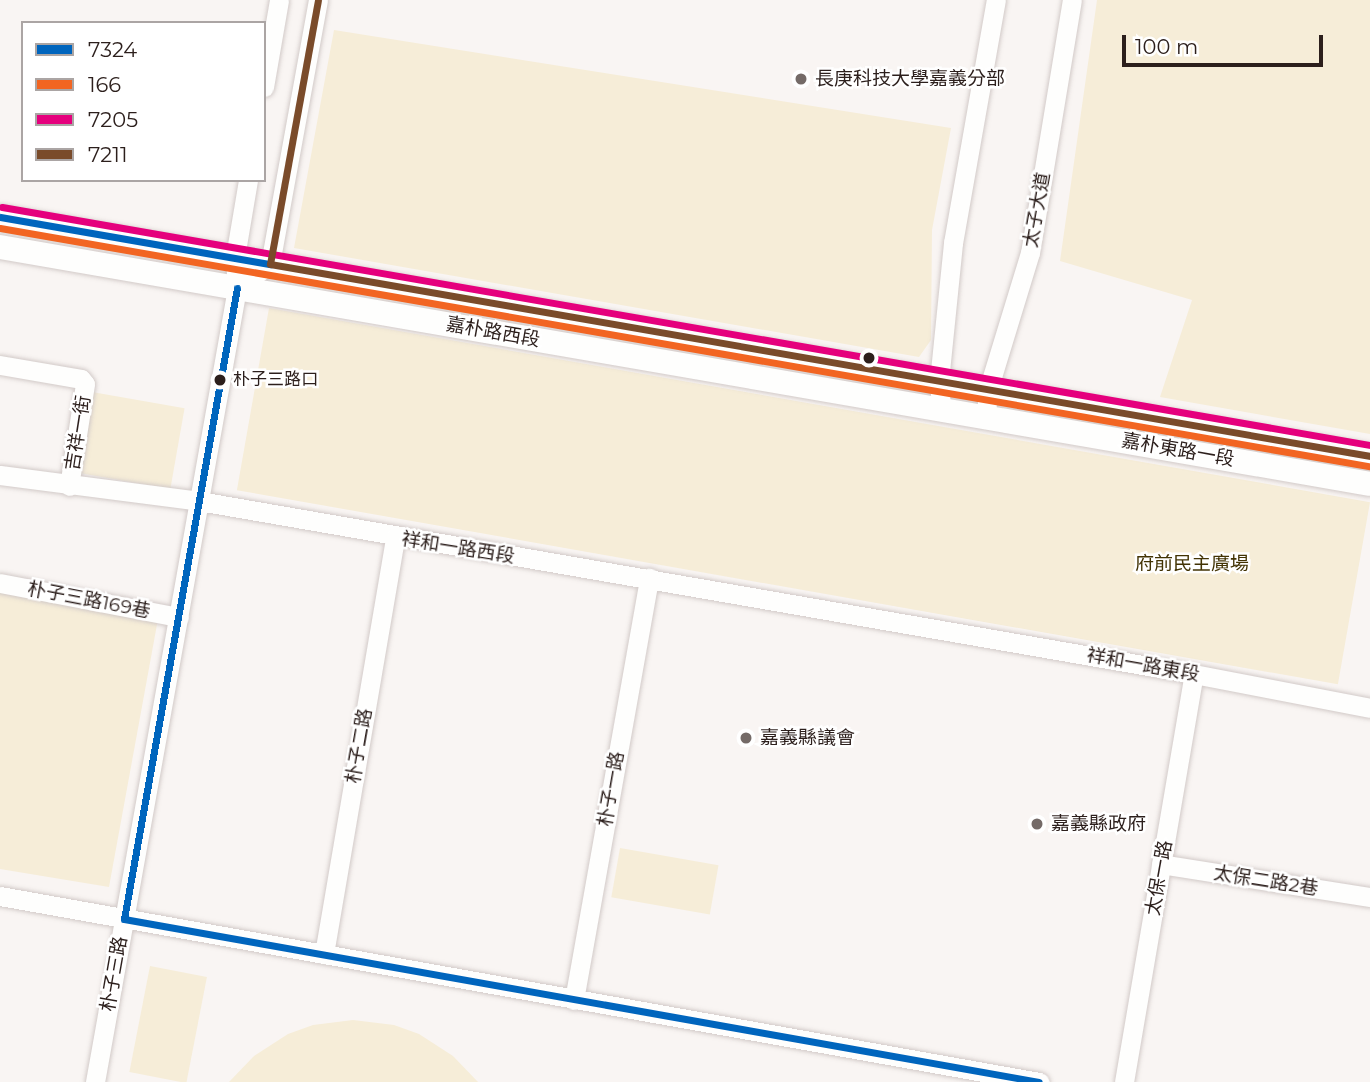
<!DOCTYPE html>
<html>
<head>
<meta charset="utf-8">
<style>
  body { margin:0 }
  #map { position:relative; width:1370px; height:1082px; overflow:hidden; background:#f9f5f3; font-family:Montserrat,"Noto Sans TC",sans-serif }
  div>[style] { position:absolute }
  .green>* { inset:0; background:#f6edd8; transform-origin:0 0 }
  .roads { filter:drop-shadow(0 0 2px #d2cac8) drop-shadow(0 0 2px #d2cac8) }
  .minor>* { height:19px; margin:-9.5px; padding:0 9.5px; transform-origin:9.5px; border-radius:9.5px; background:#fefefd }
  .major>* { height:24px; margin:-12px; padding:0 12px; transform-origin:12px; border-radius:12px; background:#fefefd }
  .bus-1>* { height:7px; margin:-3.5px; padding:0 3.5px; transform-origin:3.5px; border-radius:3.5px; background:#0065bd }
  .bus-2>* { height:7px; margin:-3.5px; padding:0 3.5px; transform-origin:3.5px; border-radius:3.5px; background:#f26522 }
  .bus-3>* { height:7px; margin:-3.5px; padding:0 3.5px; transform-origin:3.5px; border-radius:3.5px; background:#e5007d }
  .bus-4>* { height:7px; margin:-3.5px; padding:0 3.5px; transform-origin:3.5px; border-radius:3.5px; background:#7a4b2a }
  .dots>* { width:19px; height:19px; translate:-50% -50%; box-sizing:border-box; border:4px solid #fff; border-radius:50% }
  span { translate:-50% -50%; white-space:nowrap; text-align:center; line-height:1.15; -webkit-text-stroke:5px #fff; paint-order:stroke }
  .bus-label { font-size:17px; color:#2c1f1c }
  .left { translate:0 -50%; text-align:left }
  .poi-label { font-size:19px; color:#2c1f1c }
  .street-label { font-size:19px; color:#2c1f1c }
  .park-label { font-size:19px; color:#423304 }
  .legend { position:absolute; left:21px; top:21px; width:245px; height:161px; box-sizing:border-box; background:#fff; border:2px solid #aba5a4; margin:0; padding:9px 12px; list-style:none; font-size:21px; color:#2c1f1c }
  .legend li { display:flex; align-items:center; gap:14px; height:35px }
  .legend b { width:35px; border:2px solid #aba5a4 }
  .scale { position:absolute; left:1122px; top:35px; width:201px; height:32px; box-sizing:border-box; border:4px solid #2c1f1c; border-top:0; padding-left:9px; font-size:21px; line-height:24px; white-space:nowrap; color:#2c1f1c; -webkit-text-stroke:5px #fff; paint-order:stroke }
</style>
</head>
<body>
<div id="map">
  <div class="green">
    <div style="clip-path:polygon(1097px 0,1370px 0,1370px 434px,1160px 397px,1192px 300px,1060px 261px)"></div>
    <div style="clip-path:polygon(334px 30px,951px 128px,932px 230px,931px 340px,919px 357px,294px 248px)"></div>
    <div style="left:269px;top:308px;width:1118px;height:185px;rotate:10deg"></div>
    <div style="left:92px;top:392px;width:94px;height:82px;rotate:10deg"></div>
    <div style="clip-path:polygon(0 590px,158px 619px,109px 887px,0 869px)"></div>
    <div style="left:620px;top:848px;width:100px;height:50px;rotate:10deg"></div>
    <div style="left:150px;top:966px;width:58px;height:108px;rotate:11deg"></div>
    <div style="clip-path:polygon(353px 1020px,394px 1025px,419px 1034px,453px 1056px,478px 1082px,229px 1082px,254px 1056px,288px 1034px,313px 1025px)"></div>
  </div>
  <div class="roads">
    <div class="minor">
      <div style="left:264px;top:87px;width:88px;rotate:-80.2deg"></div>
      <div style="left:237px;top:288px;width:41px;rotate:-36deg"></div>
      <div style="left:270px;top:264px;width:268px;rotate:-79.7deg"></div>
      <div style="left:0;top:365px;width:82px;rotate:9.8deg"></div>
      <div style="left:81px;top:379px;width:6px;rotate:51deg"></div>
      <div style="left:85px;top:384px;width:103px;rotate:98.9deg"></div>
      <div style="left:941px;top:408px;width:27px;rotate:-94deg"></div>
      <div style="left:939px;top:381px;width:139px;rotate:-84.2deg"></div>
      <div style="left:953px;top:243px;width:247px;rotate:-80deg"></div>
      <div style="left:986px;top:416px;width:26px;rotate:-86deg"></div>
      <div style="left:988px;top:390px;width:143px;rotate:-73deg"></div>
      <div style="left:1030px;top:253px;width:256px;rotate:-80.6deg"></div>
      <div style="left:0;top:475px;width:201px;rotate:7.4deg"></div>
      <div style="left:199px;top:501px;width:1010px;rotate:9.86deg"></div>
      <div style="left:1194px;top:674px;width:179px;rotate:10.9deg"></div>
      <div style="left:0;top:583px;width:182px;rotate:10.8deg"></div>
      <div style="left:1161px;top:864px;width:212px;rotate:9deg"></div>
      <div style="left:0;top:896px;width:1056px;rotate:10.15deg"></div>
      <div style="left:324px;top:954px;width:423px;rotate:-80.3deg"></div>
      <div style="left:574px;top:1000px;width:429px;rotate:-79.9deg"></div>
      <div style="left:95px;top:1082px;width:807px;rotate:-79.86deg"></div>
      <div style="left:237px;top:288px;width:31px;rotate:-94deg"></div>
      <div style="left:235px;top:257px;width:78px;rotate:-80.4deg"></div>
      <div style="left:1124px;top:1082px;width:414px;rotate:-80.3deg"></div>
    </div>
    <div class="major">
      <div style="left:0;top:217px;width:1391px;rotate:9.9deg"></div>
      <div style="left:0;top:247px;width:1390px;rotate:9.81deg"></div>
    </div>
  </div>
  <div class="bus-1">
    <div style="left:0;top:217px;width:274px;rotate:9.9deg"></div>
    <div style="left:124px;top:919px;width:929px;rotate:10.1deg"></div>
    <div style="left:124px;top:919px;width:641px;rotate:-79.85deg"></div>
  </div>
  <div class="bus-2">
    <div style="left:0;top:228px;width:1389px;rotate:9.87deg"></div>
  </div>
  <div class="bus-3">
    <div style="left:2px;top:207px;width:1389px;rotate:9.87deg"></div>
  </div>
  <div class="bus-4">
    <div style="left:318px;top:0;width:268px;rotate:100.3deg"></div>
    <div style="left:270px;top:264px;width:1117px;rotate:9.9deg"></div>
  </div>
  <div class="dots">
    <div style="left:801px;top:79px;background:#746a67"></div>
    <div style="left:869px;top:358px;background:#2c1f1c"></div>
    <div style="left:220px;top:380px;background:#2c1f1c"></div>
    <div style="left:746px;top:738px;background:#746a67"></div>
    <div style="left:1037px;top:824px;background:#746a67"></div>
  </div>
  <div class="bus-label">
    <span class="left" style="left:233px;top:380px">朴子三路口</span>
  </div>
  <div class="poi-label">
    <span class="left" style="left:815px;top:79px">長庚科技大學嘉義分部</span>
    <span class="left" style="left:760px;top:738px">嘉義縣議會</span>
    <span class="left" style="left:1051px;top:824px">嘉義縣政府</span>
  </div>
  <div class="street-label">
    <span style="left:1037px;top:210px;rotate:-80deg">太子大道</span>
    <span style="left:493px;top:332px;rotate:10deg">嘉朴路西段</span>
    <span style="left:78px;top:433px;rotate:-81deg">吉祥一街</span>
    <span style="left:1178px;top:450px;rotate:10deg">嘉朴東路一段</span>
    <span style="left:458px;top:548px;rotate:9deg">祥和一路西段</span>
    <span style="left:89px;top:600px;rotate:11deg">朴子三路169巷</span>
    <span style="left:1143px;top:665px;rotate:10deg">祥和一路東段</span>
    <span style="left:359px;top:746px;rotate:-80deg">朴子二路</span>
    <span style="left:611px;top:789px;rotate:-80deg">朴子一路</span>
    <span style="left:1159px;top:878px;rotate:-80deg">太保一路</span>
    <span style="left:1266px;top:881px;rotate:9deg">太保二路2巷</span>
    <span style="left:114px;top:974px;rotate:-80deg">朴子三路</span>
  </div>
  <div class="park-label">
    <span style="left:1192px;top:564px">府前民主廣場</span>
  </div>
  <ul class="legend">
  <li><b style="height:9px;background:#0065bd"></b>7324</li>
  <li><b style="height:9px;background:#f26522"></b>166</li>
  <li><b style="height:9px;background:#e5007d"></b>7205</li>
  <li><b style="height:9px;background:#7a4b2a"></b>7211</li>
  </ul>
  <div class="scale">100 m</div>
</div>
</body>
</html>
